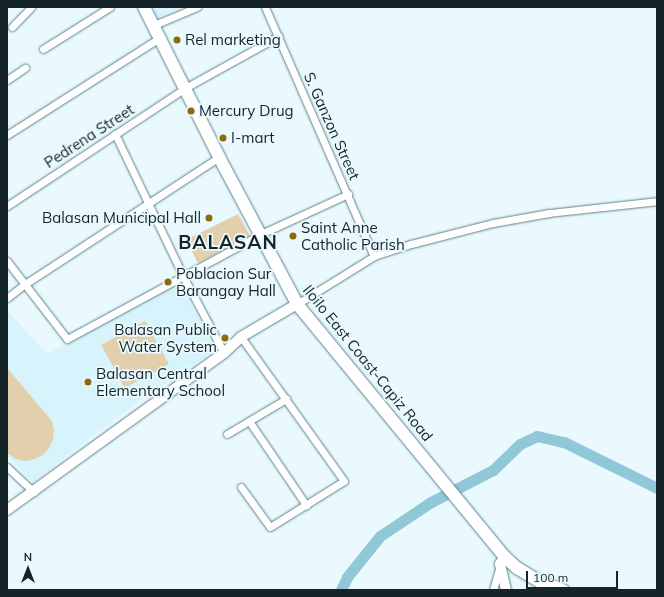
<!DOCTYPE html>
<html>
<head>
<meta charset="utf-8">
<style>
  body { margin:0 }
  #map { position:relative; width:664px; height:597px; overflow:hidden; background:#e9f9fd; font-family:Mulish,sans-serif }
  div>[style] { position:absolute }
  .built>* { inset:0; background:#d7f3fb }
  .green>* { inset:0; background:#e2cfab }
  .river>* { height:11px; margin:-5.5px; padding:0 5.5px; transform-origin:5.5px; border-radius:5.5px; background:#90c8d7 }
  .roads { filter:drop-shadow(0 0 1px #5c808a) drop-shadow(0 0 1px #5c808a) }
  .street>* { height:7px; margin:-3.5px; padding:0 3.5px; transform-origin:3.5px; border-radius:3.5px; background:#fff }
  .secondary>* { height:10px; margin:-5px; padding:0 5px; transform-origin:5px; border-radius:5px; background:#fff }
  .primary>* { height:12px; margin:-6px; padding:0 6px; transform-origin:6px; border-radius:6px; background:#fff }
  .dots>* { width:11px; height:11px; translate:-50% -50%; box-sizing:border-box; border:2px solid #e9f9fd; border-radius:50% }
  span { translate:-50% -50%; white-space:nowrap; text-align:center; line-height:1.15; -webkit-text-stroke:3.5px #e9f9fd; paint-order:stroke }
  .poi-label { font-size:15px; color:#152428 }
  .left { translate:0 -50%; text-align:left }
  .right { translate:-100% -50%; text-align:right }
  .street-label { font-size:15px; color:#152428 }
  .district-label { font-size:19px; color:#152428; font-weight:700; letter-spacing:1px }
  .frame { position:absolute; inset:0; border:8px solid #152428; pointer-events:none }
  .north { position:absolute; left:8px; top:549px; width:40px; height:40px; -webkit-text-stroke:3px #e9f9fd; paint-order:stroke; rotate:0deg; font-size:11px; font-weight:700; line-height:16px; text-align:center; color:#152428 }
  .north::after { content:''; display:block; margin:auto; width:14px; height:18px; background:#152428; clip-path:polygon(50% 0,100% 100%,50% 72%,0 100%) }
  .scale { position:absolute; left:526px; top:571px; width:92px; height:18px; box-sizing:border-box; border:2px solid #152428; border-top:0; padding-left:5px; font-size:12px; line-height:14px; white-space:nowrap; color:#152428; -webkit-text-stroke:3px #e9f9fd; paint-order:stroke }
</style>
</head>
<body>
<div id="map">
  <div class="built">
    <i style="clip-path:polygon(153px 7px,182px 7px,157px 18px)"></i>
    <i style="clip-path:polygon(180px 282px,215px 350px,127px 410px,33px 482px,7px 456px,7px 310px,47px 354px)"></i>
  </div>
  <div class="green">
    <i style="clip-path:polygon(238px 214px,250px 236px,198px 263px,186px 240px)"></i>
    <i style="clip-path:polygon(145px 321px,169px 364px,125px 388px,101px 345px)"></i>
    <i style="clip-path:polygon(7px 368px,52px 421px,54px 430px,53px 440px,49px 448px,43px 455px,35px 459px,25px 461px,16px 459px,7px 453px)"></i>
  </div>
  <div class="river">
    <i style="left:341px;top:590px;width:14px;rotate:-65deg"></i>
    <i style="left:347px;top:577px;width:53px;rotate:-51.2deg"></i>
    <i style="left:380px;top:536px;width:61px;rotate:-33.7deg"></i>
    <i style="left:431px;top:502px;width:70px;rotate:-27.3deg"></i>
    <i style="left:493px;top:470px;width:37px;rotate:-44deg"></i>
    <i style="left:520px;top:444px;width:19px;rotate:-25deg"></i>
    <i style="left:537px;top:436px;width:28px;rotate:13deg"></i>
    <i style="left:564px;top:442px;width:104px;rotate:26.3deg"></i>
  </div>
  <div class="roads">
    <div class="street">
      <i style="left:265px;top:7px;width:272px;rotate:66.4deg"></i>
      <i style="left:154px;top:25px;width:47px;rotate:-22.7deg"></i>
      <i style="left:12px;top:27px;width:28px;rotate:-46deg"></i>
      <i style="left:43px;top:49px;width:79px;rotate:-32.1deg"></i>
      <i style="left:7px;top:80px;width:22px;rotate:-34deg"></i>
      <i style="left:115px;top:134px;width:157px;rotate:64.4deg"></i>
      <i style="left:183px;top:276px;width:87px;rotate:62deg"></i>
      <i style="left:7px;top:135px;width:183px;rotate:-32.5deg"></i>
      <i style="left:7px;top:206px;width:214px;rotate:-33.5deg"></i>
      <i style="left:185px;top:88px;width:107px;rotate:-29deg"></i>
      <i style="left:7px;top:261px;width:98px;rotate:52.4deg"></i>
      <i style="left:67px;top:339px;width:221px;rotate:-28.4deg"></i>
      <i style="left:261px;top:234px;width:96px;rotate:-24.7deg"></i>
      <i style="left:7px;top:298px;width:23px;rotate:-38deg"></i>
      <i style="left:25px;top:284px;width:232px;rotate:-33.2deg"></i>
      <i style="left:297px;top:304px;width:91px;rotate:-31.9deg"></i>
      <i style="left:374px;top:256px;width:39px;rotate:-18deg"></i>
      <i style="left:411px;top:244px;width:85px;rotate:-14.4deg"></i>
      <i style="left:493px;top:223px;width:57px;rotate:-10.1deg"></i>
      <i style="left:549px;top:213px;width:109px;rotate:-6.3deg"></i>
      <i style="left:249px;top:421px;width:102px;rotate:55.8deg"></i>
      <i style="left:227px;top:434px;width:69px;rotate:-30.7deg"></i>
      <i style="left:7px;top:467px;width:37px;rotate:43deg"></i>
      <i style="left:241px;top:487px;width:49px;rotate:54.1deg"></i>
      <i style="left:270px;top:527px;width:87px;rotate:-31.9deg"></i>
      <i style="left:344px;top:481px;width:177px;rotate:-125.6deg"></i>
      <i style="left:493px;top:590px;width:26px;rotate:-74deg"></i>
    </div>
    <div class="secondary">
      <i style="left:7px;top:510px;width:268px;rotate:-35.9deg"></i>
      <i style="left:224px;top:353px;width:23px;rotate:-43deg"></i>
      <i style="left:241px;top:337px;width:65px;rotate:-30.5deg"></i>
      <i style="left:505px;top:557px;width:9px;rotate:126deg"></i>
      <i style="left:500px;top:564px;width:27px;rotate:77deg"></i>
    </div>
    <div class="primary">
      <i style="left:144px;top:7px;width:168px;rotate:63.4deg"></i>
      <i style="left:219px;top:157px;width:166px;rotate:62deg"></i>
      <i style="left:297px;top:304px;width:328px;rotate:50.6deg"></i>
      <i style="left:505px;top:557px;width:16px;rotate:43deg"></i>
      <i style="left:517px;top:568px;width:26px;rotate:31deg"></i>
      <i style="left:539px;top:581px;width:26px;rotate:21deg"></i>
    </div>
  </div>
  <div class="dots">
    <i style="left:177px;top:40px;background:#8f690e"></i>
    <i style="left:191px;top:111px;background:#8f690e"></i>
    <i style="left:223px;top:138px;background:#8f690e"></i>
    <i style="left:209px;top:218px;background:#8f690e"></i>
    <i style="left:293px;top:236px;background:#8f690e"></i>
    <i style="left:168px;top:282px;background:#8f690e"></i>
    <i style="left:225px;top:338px;background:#8f690e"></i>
    <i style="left:88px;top:382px;background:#8f690e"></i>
  </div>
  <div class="poi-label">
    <span class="left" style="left:185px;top:40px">Rel marketing</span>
    <span class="left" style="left:199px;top:111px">Mercury Drug</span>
    <span class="left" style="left:231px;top:138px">I-mart</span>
    <span class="right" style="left:201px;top:218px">Balasan Municipal Hall</span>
    <span class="left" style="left:301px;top:236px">Saint Anne<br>Catholic Parish</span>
    <span class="left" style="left:176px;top:282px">Poblacion Sur<br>Barangay Hall</span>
    <span class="right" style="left:217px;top:338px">Balasan Public<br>Water System</span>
    <span class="left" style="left:96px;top:382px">Balasan Central<br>Elementary School</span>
  </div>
  <div class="street-label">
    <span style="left:332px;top:126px;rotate:66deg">S. Ganzon Street</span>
    <span style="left:89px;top:136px;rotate:-33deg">Pedrena Street</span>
    <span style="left:368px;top:363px;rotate:51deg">Iloilo East Coast-Capiz Road</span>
  </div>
  <div class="district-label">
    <span style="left:228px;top:243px">BALASAN</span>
  </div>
  <div class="frame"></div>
  <div class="north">N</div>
  <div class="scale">100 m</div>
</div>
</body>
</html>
